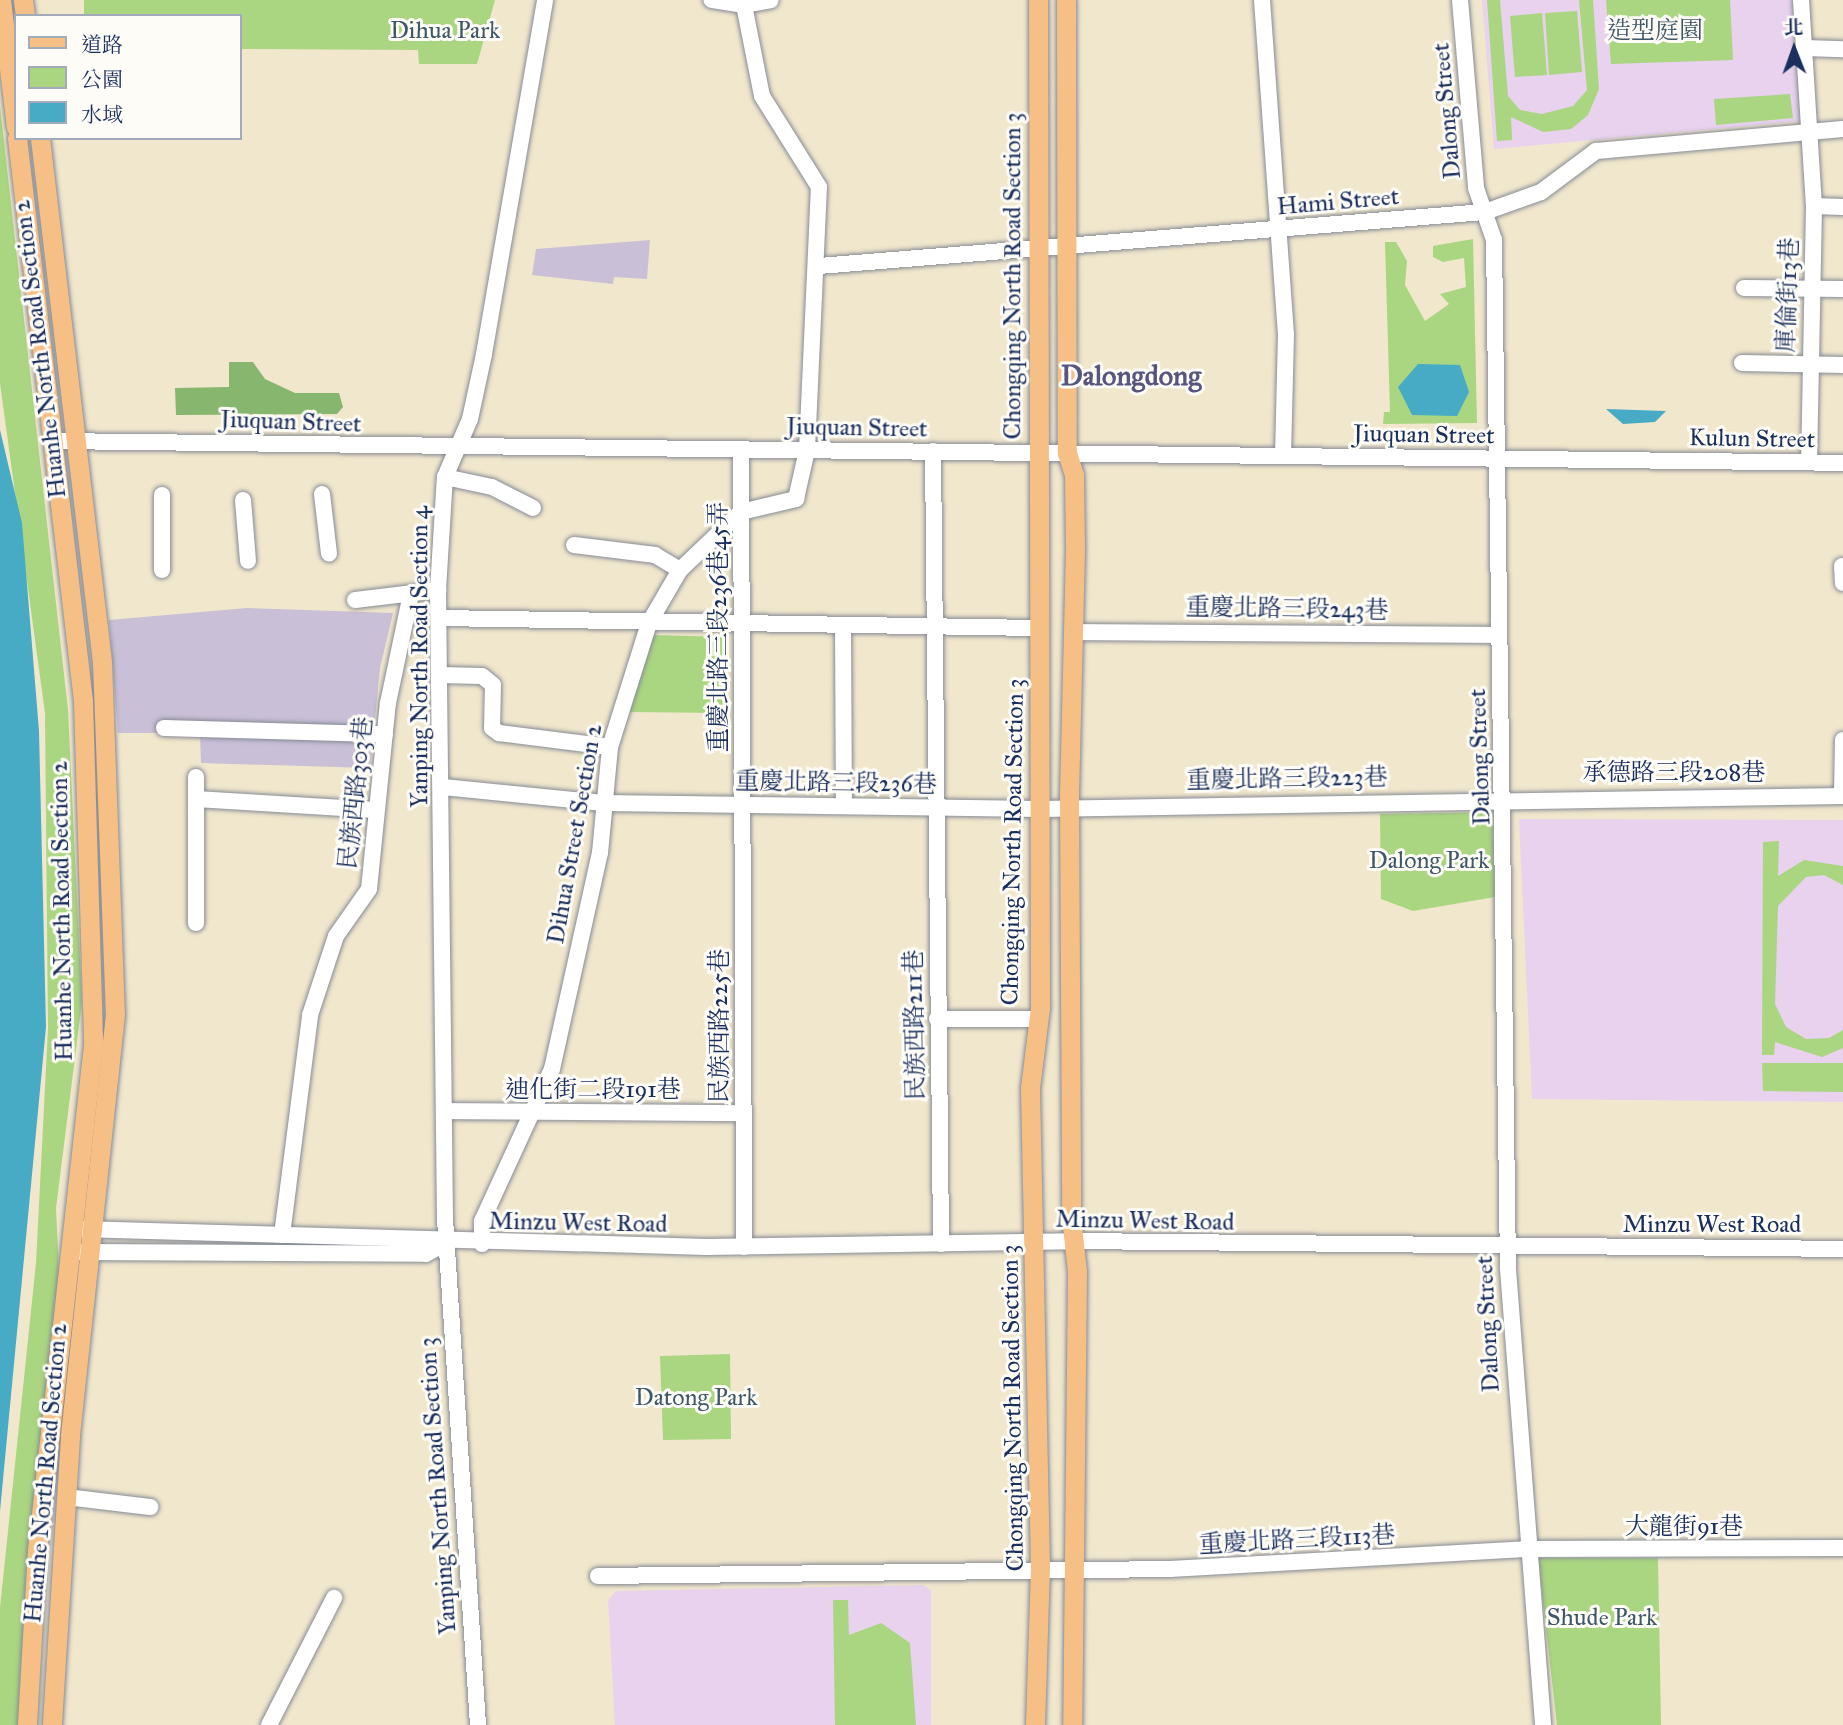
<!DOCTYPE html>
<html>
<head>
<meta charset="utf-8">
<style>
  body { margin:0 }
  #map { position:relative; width:1843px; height:1725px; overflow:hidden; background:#f1e7cd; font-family:"IM FELL Great Primer","Noto Serif TC",serif }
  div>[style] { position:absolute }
  .built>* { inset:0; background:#e8d2ee }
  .industrial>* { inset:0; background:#c9bfd7 }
  .green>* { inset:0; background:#aad581 }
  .forest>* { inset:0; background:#87b66f }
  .water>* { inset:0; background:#47abc6 }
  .roads { filter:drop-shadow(0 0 2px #868b96) drop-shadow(0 0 2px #868b96) }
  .minor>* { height:16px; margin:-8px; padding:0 8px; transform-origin:8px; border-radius:8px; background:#fff }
  .major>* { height:19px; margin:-9.5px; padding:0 9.5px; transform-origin:9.5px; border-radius:9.5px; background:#f5bf86 }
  span { translate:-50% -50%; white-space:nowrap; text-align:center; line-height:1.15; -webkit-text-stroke:6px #fdfcf7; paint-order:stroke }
  .park-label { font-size:24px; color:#3f5867 }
  .street-label { font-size:24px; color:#1b2f5e }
  .quarter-label { font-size:28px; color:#58567f; font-weight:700 }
  .legend { position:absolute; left:14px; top:14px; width:228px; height:126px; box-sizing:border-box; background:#fdfcf7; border:2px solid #a3aaba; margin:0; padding:9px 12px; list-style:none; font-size:21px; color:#1b2f5e }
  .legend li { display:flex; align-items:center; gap:14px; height:35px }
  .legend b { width:35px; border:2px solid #a3aaba }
  .north { position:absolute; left:1759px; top:14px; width:70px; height:70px; -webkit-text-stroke:5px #fdfcf7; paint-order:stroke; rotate:359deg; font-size:19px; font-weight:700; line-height:28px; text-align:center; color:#1b2f5e }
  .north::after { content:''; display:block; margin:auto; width:24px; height:32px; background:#1b2f5e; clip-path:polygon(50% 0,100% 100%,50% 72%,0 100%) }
</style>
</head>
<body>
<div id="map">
  <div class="built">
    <i style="clip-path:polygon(1482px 0,1792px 0,1801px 121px,1494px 149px)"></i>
    <i style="clip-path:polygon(1519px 819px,1843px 820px,1843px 1102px,1532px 1099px)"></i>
    <i style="clip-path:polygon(923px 1585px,931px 1590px,931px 1725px,615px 1725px,608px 1600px,616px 1591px)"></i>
  </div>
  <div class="industrial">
    <i style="clip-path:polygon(650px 240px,647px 279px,614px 277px,613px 284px,532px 275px,536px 249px)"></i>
    <i style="clip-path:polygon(247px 608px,393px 613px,380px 668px,370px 768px,201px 763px,200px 733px,118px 733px,109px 620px)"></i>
  </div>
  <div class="green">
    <i style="clip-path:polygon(84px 0,495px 0,477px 64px,419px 64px,418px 50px,240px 49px,240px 16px,84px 16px)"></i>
    <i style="clip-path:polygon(1487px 0,1500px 0,1508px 96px,1520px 110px,1542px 114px,1573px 106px,1587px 90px,1579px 0,1593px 0,1599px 89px,1588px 115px,1571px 129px,1543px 132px,1511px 117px,1512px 140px,1497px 141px)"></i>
    <i style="clip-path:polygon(1606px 0,1730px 0,1733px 60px,1611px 64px)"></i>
    <i style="clip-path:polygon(1577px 11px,1582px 72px,1549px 75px,1545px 13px)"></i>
    <i style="clip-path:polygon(1542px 13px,1547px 75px,1515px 77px,1510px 16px)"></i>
    <i style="clip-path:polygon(1790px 94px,1793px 118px,1716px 125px,1714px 99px)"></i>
    <i style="clip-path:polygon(0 106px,68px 710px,82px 1002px,56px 1208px,59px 1271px,21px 1725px,0 1725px,0 1608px,36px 1263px,48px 1029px,45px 713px,0 383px)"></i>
    <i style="clip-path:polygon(1473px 239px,1477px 423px,1383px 424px,1384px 412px,1390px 412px,1385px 242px,1396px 242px,1407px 261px,1405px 285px,1425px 321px,1449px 304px,1440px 294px,1466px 287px,1464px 258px,1443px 262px,1433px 257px,1433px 246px)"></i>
    <i style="clip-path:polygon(651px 635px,726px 637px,726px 713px,626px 712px)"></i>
    <i style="clip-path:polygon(1493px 812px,1495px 897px,1413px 911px,1381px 899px,1380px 814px)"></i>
    <i style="clip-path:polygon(1779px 841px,1778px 876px,1804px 860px,1843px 866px,1843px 885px,1824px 875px,1806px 877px,1778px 906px,1775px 1004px,1786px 1027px,1806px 1039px,1829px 1038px,1843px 1030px,1843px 1048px,1822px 1057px,1775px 1042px,1774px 1055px,1762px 1055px,1763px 842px)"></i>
    <i style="clip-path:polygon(1762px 1063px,1843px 1063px,1843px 1092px,1763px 1091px)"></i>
    <i style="clip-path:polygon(730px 1354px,731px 1439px,663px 1440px,660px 1356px)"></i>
    <i style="clip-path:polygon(1538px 1558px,1658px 1558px,1661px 1725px,1557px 1725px)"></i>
    <i style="clip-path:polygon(833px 1600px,848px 1600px,849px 1635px,881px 1623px,910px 1643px,916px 1725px,835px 1725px)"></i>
  </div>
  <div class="forest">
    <i style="clip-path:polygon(229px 362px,253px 362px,265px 379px,295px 393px,339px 393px,343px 407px,337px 414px,176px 415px,175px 388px,229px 387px)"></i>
  </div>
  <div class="water">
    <i style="clip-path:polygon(1418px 364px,1460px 365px,1469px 392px,1457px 416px,1412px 415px,1398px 387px)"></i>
    <i style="clip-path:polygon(1606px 409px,1666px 411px,1655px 422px,1623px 424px)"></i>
    <i style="clip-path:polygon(0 430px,22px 523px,39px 731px,46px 1027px,0 1511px)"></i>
  </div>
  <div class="roads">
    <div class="minor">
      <i style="left:1262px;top:0;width:335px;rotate:85.9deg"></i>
      <i style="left:1286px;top:334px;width:121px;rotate:91.4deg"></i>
      <i style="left:1460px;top:0;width:189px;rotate:85.1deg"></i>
      <i style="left:1476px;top:188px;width:55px;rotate:70.9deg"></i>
      <i style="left:1494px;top:240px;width:1029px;rotate:89.22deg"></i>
      <i style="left:1508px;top:1269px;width:457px;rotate:85.6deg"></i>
      <i style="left:1801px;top:0;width:206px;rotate:86.4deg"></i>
      <i style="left:1814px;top:206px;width:256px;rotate:91.1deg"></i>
      <i style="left:744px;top:5px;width:27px;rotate:-10deg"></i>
      <i style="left:1805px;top:48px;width:38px;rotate:2deg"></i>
      <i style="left:1814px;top:206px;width:29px;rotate:2deg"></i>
      <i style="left:819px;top:266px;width:668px;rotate:-4.64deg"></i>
      <i style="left:1485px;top:212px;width:59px;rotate:-19.7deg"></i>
      <i style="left:1541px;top:192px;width:69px;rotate:-36.7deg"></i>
      <i style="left:1596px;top:151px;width:248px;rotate:-5.1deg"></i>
      <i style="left:1744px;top:288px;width:99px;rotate:0.6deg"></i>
      <i style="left:1742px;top:363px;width:101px;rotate:1.1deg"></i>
      <i style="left:53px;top:441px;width:1790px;rotate:0.7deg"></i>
      <i style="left:741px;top:450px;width:797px;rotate:89.78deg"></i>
      <i style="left:933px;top:451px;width:793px;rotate:89.42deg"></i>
      <i style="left:445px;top:477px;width:48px;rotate:12deg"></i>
      <i style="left:492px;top:487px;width:46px;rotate:27.1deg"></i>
      <i style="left:322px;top:494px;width:60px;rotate:83.3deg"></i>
      <i style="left:243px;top:500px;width:61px;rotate:85.3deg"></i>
      <i style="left:574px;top:545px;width:82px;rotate:7deg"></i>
      <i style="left:655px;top:555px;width:29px;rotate:31deg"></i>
      <i style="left:1842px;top:566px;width:17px;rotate:87deg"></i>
      <i style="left:162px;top:570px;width:75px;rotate:-90deg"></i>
      <i style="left:355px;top:600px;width:84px;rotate:-6.9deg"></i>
      <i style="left:439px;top:618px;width:599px;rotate:0.96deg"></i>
      <i style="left:843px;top:626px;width:179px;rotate:89.7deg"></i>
      <i style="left:1074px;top:632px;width:425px;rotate:0.4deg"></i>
      <i style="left:440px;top:675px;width:42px;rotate:1.4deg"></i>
      <i style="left:482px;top:676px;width:14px;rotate:39deg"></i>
      <i style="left:493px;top:685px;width:43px;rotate:91.3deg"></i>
      <i style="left:492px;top:728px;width:9px;rotate:36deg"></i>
      <i style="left:499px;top:733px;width:112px;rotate:7.2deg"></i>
      <i style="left:164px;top:728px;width:221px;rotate:1.6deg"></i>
      <i style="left:443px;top:787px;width:161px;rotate:5.7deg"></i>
      <i style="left:603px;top:803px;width:437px;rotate:0.8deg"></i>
      <i style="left:1040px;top:809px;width:803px;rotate:-0.93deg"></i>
      <i style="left:1842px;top:796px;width:56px;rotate:-89deg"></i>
      <i style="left:196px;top:799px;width:180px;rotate:3.5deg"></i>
      <i style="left:196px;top:923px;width:146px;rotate:-90deg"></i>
      <i style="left:937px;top:1019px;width:99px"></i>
      <i style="left:444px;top:1111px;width:299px;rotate:0.4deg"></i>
      <i style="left:80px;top:1229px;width:627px;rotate:1.64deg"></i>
      <i style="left:707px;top:1247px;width:365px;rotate:-0.9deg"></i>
      <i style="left:1072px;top:1241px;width:771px;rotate:0.59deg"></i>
      <i style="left:282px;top:1235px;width:222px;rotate:-82.7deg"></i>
      <i style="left:310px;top:1015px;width:83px;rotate:-71.8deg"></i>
      <i style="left:336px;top:936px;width:57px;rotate:-54.9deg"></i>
      <i style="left:369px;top:889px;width:187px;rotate:-84.2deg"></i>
      <i style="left:388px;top:703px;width:111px;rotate:-78.1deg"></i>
      <i style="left:482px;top:1244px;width:23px;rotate:-90deg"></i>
      <i style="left:482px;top:1221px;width:167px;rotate:-65.3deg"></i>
      <i style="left:552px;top:1069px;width:221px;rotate:-77.5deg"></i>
      <i style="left:600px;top:853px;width:106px;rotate:-84.6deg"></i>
      <i style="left:610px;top:747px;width:130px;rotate:-72.5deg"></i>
      <i style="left:649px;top:623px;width:61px;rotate:-59.7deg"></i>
      <i style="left:680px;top:570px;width:84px;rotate:-43.6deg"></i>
      <i style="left:741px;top:512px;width:57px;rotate:-13.3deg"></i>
      <i style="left:796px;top:499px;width:50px;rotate:-77.3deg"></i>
      <i style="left:807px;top:450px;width:263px;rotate:-87.4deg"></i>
      <i style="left:819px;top:187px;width:107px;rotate:-122.1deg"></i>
      <i style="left:762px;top:96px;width:93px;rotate:-101.2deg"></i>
      <i style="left:744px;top:5px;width:33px;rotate:-171deg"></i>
      <i style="left:80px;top:1252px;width:346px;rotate:0.3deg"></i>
      <i style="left:426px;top:1254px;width:23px;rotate:-29deg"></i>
      <i style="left:66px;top:1497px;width:85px;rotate:6.8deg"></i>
      <i style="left:598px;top:1576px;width:572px;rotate:-0.7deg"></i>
      <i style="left:1170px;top:1569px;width:356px;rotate:-3.2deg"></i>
      <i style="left:1525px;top:1549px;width:318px;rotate:-0.2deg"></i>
      <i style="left:269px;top:1725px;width:143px;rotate:-62.9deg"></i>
      <i style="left:478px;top:1725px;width:507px;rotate:-93.73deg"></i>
      <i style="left:445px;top:1219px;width:629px;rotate:-90.64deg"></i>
      <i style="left:438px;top:590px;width:113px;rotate:-86.5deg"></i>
      <i style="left:445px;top:477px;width:63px;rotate:-66.7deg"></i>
      <i style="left:470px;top:419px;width:66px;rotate:-77.8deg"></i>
      <i style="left:484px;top:354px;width:359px;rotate:-80.2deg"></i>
    </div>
    <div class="major">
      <i style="left:1px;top:0;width:128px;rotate:83.3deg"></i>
      <i style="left:23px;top:0;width:16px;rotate:83deg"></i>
      <i style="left:1066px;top:0;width:453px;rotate:89.9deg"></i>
      <i style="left:1067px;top:453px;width:23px;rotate:72deg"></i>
      <i style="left:1074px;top:475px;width:75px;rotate:89.2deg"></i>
      <i style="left:1075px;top:550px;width:243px;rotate:91.4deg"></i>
      <i style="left:1069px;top:793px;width:424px;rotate:89.7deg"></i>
      <i style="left:1071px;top:1217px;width:54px;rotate:83.7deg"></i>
      <i style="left:1077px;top:1271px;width:454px;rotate:90.6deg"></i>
      <i style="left:17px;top:138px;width:567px;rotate:83.31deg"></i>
      <i style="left:83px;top:701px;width:344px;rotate:88.3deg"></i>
      <i style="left:93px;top:1045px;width:508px;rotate:96.33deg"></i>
      <i style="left:37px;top:1550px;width:175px;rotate:93.3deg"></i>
      <i style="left:40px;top:138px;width:528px;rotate:83.25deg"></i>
      <i style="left:102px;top:662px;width:352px;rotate:87.9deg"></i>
      <i style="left:115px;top:1014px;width:425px;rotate:96.1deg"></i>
      <i style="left:70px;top:1437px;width:289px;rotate:93.6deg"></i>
      <i style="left:1035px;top:1725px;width:158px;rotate:-88.2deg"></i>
      <i style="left:1040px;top:1567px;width:479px;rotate:-91.2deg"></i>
      <i style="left:1030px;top:1088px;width:81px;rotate:-82.9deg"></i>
      <i style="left:1040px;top:1008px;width:1008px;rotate:-90.11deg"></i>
    </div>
  </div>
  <div class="park-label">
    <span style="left:445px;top:31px">Dihua Park</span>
    <span style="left:1655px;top:31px">造型庭園</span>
    <span style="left:1429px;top:861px">Dalong Park</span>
    <span style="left:696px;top:1398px">Datong Park</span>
    <span style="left:1602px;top:1618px">Shude Park</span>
  </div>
  <div class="street-label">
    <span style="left:1447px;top:111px;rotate:-95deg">Dalong Street</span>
    <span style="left:1338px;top:202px;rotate:-5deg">Hami Street</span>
    <span style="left:1013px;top:276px;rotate:-90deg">Chongqing North Road Section 3</span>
    <span style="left:1788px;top:295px;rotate:-88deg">庫倫街13巷</span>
    <span style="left:40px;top:349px;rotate:-97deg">Huanhe North Road Section 2</span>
    <span style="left:291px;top:422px;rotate:2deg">Jiuquan Street</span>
    <span style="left:857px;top:428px;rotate:1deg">Jiuquan Street</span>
    <span style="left:1424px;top:435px;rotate:1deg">Jiuquan Street</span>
    <span style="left:1752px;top:439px;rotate:1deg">Kulun Street</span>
    <span style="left:1287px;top:609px;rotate:1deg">重慶北路三段243巷</span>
    <span style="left:719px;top:627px;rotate:-90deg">重慶北路三段236巷45弄</span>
    <span style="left:420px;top:657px;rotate:-90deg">Yanping North Road Section 4</span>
    <span style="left:1480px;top:757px;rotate:-92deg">Dalong Street</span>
    <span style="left:1674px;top:773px">承德路三段208巷</span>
    <span style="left:1287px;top:779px;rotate:-1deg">重慶北路三段223巷</span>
    <span style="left:836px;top:783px;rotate:1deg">重慶北路三段236巷</span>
    <span style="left:356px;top:793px;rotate:-84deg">民族西路303巷</span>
    <span style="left:575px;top:834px;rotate:-80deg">Dihua Street Section 2</span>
    <span style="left:1013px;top:842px;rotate:-89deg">Chongqing North Road Section 3</span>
    <span style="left:62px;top:911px;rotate:-91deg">Huanhe North Road Section 2</span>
    <span style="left:915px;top:1025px;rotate:-91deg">民族西路211巷</span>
    <span style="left:720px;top:1026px;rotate:-90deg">民族西路225巷</span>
    <span style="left:593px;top:1090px">迪化街二段191巷</span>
    <span style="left:1145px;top:1221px;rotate:1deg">Minzu West Road</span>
    <span style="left:578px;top:1223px;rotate:1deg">Minzu West Road</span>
    <span style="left:1712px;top:1225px">Minzu West Road</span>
    <span style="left:1488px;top:1324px;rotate:-93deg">Dalong Street</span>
    <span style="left:1013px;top:1408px;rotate:-91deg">Chongqing North Road Section 3</span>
    <span style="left:46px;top:1473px;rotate:-85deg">Huanhe North Road Section 2</span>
    <span style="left:438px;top:1486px;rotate:-94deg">Yanping North Road Section 3</span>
    <span style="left:1684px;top:1527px">大龍街91巷</span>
    <span style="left:1297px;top:1540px;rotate:-3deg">重慶北路三段113巷</span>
  </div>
  <div class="quarter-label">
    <span style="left:1131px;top:376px">Dalongdong</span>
  </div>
  <ul class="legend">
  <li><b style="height:9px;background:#f5bf86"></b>道路</li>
  <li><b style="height:19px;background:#aad581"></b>公園</li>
  <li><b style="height:19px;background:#47abc6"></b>水域</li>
  </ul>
  <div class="north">北</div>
</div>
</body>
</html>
